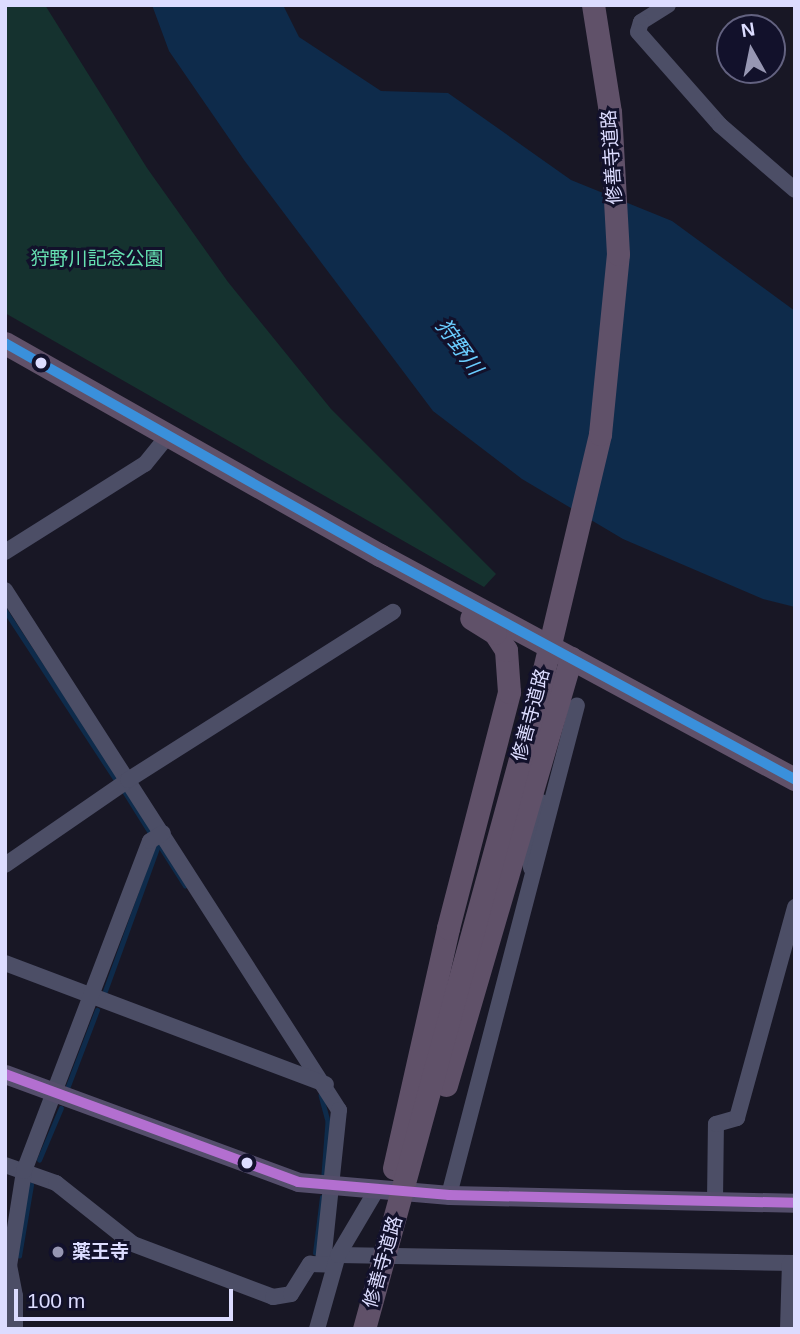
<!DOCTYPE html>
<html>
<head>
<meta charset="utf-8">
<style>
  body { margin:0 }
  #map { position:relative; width:800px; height:1334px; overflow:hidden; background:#181725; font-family:Arial,"Noto Sans JP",sans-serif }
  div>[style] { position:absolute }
  .green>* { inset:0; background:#15322f }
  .water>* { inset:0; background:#0e2b4b }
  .stream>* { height:4.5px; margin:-2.25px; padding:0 2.25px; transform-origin:2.25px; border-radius:2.25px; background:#0e2b4b }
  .minor>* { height:16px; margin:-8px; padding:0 8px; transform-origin:8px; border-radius:8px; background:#4c4e66 }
  .major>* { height:19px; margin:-9.5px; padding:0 9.5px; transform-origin:9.5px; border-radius:9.5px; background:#544e6b }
  .highway>* { height:23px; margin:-11.5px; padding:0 11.5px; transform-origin:11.5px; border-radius:11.5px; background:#605169 }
  .bus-1>* { height:10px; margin:-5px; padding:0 5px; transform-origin:5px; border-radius:5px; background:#3a90db }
  .bus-2>* { height:10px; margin:-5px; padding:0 5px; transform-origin:5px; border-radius:5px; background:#b36fd0 }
  .dots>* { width:19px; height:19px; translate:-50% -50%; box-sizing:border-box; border:4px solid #12112b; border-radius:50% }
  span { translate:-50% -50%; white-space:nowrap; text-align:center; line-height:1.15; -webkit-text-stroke:6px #12112b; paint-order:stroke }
  .street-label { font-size:19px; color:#dcdcff }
  .park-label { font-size:19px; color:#66e1b2 }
  .poi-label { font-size:19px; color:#dcdcff; font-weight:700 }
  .left { translate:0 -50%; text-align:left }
  .water-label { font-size:21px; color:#6acdff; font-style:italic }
  .frame { position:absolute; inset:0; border:7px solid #dcdcff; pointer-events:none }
  .north { position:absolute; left:716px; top:14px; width:70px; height:70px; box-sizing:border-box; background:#12112b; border:2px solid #636280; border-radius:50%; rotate:351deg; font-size:19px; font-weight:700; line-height:28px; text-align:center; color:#dcdcff }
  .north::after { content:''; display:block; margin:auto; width:24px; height:32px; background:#9797b3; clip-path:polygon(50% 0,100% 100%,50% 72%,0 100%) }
  .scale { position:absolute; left:14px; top:1289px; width:219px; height:32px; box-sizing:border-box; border:4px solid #dcdcff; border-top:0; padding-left:9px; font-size:21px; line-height:24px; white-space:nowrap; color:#dcdcff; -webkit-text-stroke:5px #12112b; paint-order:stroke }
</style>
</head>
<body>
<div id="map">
  <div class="green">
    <i style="clip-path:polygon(5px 5px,45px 5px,147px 168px,228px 282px,331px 409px,496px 574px,484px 587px,5px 313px)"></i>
  </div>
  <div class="water">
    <i style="clip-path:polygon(152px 5px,283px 5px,299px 37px,381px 91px,448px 93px,571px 180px,672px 221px,795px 311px,795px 607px,763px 599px,623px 539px,522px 479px,433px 411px,244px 160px,169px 51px)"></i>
  </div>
  <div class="stream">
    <i style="left:5px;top:610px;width:201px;rotate:56.8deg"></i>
    <i style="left:125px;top:792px;width:47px;rotate:58deg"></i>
    <i style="left:159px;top:844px;width:49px;rotate:57.6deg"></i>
    <i style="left:105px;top:991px;width:155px;rotate:-70deg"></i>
    <i style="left:68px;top:1086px;width:81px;rotate:-69.1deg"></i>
    <i style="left:321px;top:1095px;width:28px;rotate:75deg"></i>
    <i style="left:328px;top:1122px;width:52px;rotate:94.4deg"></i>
    <i style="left:39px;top:1160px;width:56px;rotate:-67.1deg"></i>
    <i style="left:315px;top:1253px;width:56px;rotate:-82.9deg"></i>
    <i style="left:19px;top:1256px;width:72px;rotate:-80.4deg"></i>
  </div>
  <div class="minor">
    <i style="left:668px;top:5px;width:32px;rotate:148deg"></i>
    <i style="left:641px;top:22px;width:10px;rotate:107deg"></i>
    <i style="left:638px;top:32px;width:124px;rotate:48.6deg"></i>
    <i style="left:720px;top:125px;width:99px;rotate:40.9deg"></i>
    <i style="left:5px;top:552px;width:165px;rotate:-32.2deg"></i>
    <i style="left:145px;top:464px;width:38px;rotate:-51deg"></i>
    <i style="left:5px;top:590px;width:618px;rotate:57.29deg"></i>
    <i style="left:339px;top:1110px;width:153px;rotate:96deg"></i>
    <i style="left:5px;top:865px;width:150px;rotate:-34.6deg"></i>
    <i style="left:128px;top:780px;width:314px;rotate:-32.4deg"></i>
    <i style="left:531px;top:868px;width:21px;rotate:-98deg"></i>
    <i style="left:528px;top:847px;width:47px;rotate:-75.1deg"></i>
    <i style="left:5px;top:963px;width:343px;rotate:20.7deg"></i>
    <i style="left:5px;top:1165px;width:54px;rotate:19.4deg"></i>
    <i style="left:56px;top:1183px;width:98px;rotate:38.4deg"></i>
    <i style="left:133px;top:1244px;width:150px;rotate:20.7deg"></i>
    <i style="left:273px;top:1297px;width:18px;rotate:-9deg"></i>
    <i style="left:291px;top:1294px;width:36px;rotate:-58deg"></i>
    <i style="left:310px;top:1264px;width:24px;rotate:2deg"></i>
    <i style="left:449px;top:1195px;width:506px;rotate:-75.36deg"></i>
    <i style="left:715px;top:1201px;width:77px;rotate:-89.3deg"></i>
    <i style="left:716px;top:1124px;width:22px;rotate:-16deg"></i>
    <i style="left:737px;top:1118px;width:219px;rotate:-74.6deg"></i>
    <i style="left:338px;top:1255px;width:457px;rotate:1deg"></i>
    <i style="left:15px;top:1329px;width:33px;rotate:-90deg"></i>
    <i style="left:15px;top:1296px;width:31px;rotate:-101deg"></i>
    <i style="left:9px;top:1266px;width:96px;rotate:-81deg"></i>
    <i style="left:24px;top:1171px;width:353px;rotate:-69.1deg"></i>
    <i style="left:150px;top:841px;width:15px;rotate:-32deg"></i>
    <i style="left:317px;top:1329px;width:77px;rotate:-74.2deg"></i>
    <i style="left:338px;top:1255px;width:77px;rotate:-59.4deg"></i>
    <i style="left:788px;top:1329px;width:66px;rotate:-88.3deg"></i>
  </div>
  <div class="major">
    <i style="left:5px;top:1074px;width:312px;rotate:20.2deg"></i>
    <i style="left:298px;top:1182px;width:152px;rotate:4.9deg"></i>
    <i style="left:449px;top:1195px;width:346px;rotate:1.3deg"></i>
  </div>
  <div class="highway">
    <i style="left:5px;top:343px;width:431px;rotate:29.5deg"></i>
    <i style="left:380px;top:555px;width:472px;rotate:28.4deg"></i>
    <i style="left:446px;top:1085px;width:445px;rotate:-73.7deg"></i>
    <i style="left:394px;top:1168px;width:246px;rotate:-77.3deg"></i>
    <i style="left:448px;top:928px;width:244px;rotate:-75.5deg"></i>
    <i style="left:509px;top:692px;width:42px;rotate:-94.1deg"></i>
    <i style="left:506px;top:650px;width:20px;rotate:-123deg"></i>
    <i style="left:495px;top:633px;width:28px;rotate:-148deg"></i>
    <i style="left:364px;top:1329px;width:671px;rotate:-74.7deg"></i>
    <i style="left:541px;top:682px;width:255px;rotate:-76.6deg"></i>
    <i style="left:600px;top:434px;width:181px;rotate:-84.3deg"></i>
    <i style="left:618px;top:254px;width:142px;rotate:-93.2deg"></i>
    <i style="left:610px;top:112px;width:108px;rotate:-99deg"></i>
  </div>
  <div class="bus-1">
    <i style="left:5px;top:343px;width:431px;rotate:29.5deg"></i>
    <i style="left:380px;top:555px;width:472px;rotate:28.4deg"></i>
  </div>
  <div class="bus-2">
    <i style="left:5px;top:1074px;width:312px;rotate:20.2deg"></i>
    <i style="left:298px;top:1182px;width:152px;rotate:4.9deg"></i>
    <i style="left:449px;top:1195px;width:346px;rotate:1.3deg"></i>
  </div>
  <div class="dots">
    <i style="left:41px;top:363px;background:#dcdcff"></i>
    <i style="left:247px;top:1163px;background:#dcdcff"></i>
    <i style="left:58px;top:1252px;background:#9797b3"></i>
  </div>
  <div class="street-label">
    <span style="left:612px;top:157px;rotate:-94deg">修善寺道路</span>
    <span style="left:531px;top:715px;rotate:-75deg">修善寺道路</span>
    <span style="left:383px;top:1262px;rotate:-74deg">修善寺道路</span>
  </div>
  <div class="park-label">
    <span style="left:97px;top:259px">狩野川記念公園</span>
  </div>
  <div class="poi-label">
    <span class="left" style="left:72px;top:1252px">薬王寺</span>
  </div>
  <div class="water-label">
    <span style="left:459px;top:347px;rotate:54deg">狩野川</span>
  </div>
  <div class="frame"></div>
  <div class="north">N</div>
  <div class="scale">100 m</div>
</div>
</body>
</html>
